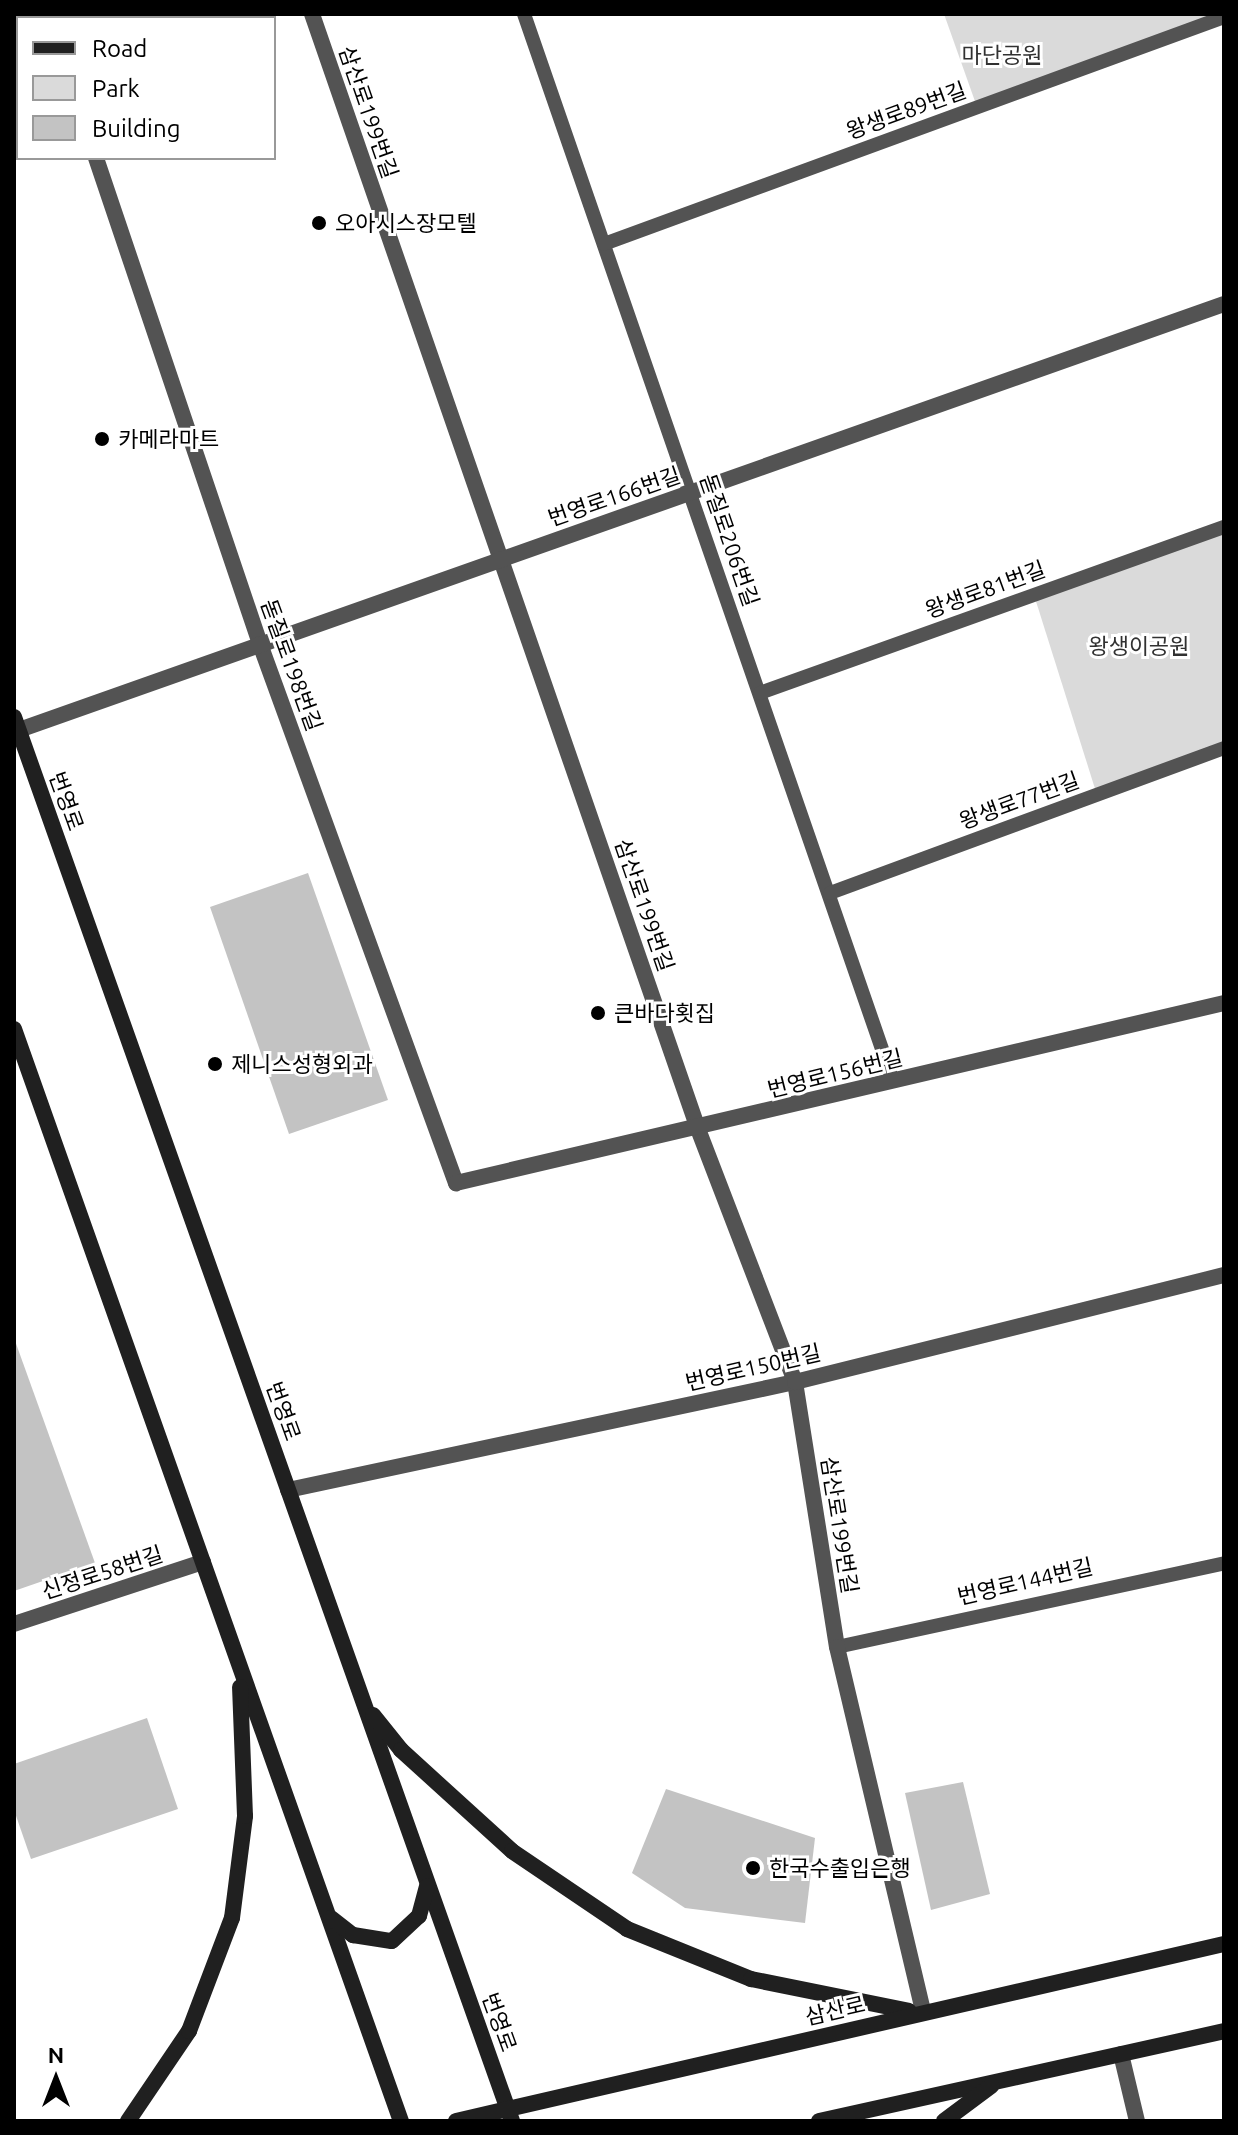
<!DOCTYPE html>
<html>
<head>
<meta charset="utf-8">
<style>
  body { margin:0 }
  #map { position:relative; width:1238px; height:2135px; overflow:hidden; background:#fff; font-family:Ubuntu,"Noto Sans KR",sans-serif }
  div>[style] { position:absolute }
  .green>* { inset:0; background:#dadada }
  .building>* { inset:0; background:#c3c3c3 }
  .service>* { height:14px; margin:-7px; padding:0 7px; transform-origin:7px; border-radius:7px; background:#535353 }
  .minor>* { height:16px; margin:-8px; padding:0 8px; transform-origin:8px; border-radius:8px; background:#535353 }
  .secondary>* { height:16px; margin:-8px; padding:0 8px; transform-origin:8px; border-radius:8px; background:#202020 }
  .dots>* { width:22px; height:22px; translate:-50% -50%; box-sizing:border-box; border:4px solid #fff; border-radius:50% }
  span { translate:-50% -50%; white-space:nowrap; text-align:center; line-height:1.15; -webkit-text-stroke:6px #fff; paint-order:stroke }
  .park-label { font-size:22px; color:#313131 }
  .street-label { font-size:22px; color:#000 }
  .poi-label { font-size:22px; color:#000 }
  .left { translate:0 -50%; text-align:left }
  .frame { position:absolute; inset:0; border:16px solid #000; pointer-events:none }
  .legend { position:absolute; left:16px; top:16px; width:260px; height:144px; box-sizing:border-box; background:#fff; border:2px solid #999; margin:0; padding:10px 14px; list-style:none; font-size:24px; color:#000 }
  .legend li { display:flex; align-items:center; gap:16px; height:40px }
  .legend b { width:40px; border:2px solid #999 }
  .north { position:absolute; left:16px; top:2039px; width:80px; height:80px; -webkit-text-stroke:6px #fff; paint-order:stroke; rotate:0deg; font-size:22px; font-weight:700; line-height:32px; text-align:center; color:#000 }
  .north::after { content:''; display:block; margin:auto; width:28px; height:36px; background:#000; clip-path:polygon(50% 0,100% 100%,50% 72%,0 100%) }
</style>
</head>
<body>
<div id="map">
  <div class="green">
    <i style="clip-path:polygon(944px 14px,1224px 14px,977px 107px)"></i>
    <i style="clip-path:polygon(1224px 527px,1224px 748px,1097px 795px,1034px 595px)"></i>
  </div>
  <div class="building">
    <i style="clip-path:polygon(308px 873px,388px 1100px,289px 1134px,210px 907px)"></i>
    <i style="clip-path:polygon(14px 1338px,95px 1563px,14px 1591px)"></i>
    <i style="clip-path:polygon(147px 1718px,178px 1809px,31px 1859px,14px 1810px,14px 1764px)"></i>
    <i style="clip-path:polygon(963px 1782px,990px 1894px,931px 1910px,905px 1793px)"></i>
    <i style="clip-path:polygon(666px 1789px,815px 1838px,805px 1923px,685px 1908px,632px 1873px)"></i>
  </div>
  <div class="service">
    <i style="left:524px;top:14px;width:1129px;rotate:70.92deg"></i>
    <i style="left:604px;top:244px;width:660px;rotate:-20.11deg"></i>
    <i style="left:760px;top:693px;width:493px;rotate:-19.7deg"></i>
    <i style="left:830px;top:893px;width:420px;rotate:-20.2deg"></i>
    <i style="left:837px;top:1647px;width:396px;rotate:-12.2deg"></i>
  </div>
  <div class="minor">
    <i style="left:48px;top:14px;width:4px;rotate:76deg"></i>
    <i style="left:312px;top:14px;width:1180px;rotate:70.9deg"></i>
    <i style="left:698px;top:1129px;width:271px;rotate:69deg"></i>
    <i style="left:795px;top:1382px;width:268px;rotate:81deg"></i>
    <i style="left:837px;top:1647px;width:375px;rotate:76.7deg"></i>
    <i style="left:96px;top:158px;width:513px;rotate:71.35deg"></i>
    <i style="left:260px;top:644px;width:574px;rotate:70.02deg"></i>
    <i style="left:456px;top:1183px;width:789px;rotate:-13.19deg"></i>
    <i style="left:19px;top:730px;width:1278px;rotate:-19.47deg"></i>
    <i style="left:288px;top:1490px;width:518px;rotate:-12.03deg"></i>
    <i style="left:795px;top:1382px;width:442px;rotate:-14deg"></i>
    <i style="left:14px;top:1624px;width:199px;rotate:-18.2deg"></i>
    <i style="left:1121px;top:2054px;width:69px;rotate:76.6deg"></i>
  </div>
  <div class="secondary">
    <i style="left:14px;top:717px;width:1490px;rotate:70.47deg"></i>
    <i style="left:14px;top:1029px;width:1159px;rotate:70.49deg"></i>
    <i style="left:373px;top:1715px;width:45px;rotate:51.3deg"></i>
    <i style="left:401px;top:1750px;width:150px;rotate:42.3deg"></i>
    <i style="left:512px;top:1851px;width:139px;rotate:34.1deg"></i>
    <i style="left:627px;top:1929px;width:134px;rotate:22deg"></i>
    <i style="left:751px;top:1979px;width:161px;rotate:11.4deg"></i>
    <i style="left:331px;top:1918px;width:28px;rotate:38deg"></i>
    <i style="left:353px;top:1935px;width:39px;rotate:9deg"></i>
    <i style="left:392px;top:1941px;width:37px;rotate:-43deg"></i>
    <i style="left:419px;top:1916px;width:31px;rotate:-75deg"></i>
    <i style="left:128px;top:2121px;width:109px;rotate:-55.9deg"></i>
    <i style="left:189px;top:2031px;width:121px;rotate:-69.2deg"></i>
    <i style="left:232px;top:1918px;width:103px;rotate:-82.7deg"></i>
    <i style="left:245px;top:1816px;width:129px;rotate:-92.2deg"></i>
    <i style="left:456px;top:2121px;width:788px;rotate:-12.98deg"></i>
    <i style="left:819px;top:2121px;width:415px;rotate:-12.5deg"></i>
    <i style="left:944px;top:2121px;width:59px;rotate:-36.7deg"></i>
  </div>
  <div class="dots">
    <i style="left:319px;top:223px;background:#000"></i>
    <i style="left:102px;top:439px;background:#000"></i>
    <i style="left:598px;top:1013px;background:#000"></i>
    <i style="left:215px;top:1064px;background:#000"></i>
    <i style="left:753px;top:1868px;background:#000"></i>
  </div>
  <div class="park-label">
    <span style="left:1002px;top:55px">마단공원</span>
    <span style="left:1139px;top:646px">왕생이공원</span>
  </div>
  <div class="street-label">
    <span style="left:906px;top:110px;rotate:-20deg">왕생로89번길</span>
    <span style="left:369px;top:112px;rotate:71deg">삼산로199번길</span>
    <span style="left:614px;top:496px;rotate:-19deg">번영로166번길</span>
    <span style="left:730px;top:540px;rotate:71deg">돋질로206번길</span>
    <span style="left:985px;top:589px;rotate:-20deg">왕생로81번길</span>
    <span style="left:292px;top:665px;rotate:70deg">돋질로198번길</span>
    <span style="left:1019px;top:800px;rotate:-20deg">왕생로77번길</span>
    <span style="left:67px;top:801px;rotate:70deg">번영로</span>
    <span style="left:645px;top:905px;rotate:71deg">삼산로199번길</span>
    <span style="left:835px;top:1073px;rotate:-14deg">번영로156번길</span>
    <span style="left:753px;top:1367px;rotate:-13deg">번영로150번길</span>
    <span style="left:284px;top:1411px;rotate:70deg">번영로</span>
    <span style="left:840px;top:1525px;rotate:81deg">삼산로199번길</span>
    <span style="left:102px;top:1572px;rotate:-18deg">신정로58번길</span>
    <span style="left:1025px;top:1581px;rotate:-13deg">번영로144번길</span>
    <span style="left:835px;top:2010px;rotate:-13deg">삼산로</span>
    <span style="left:500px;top:2022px;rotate:70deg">번영로</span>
  </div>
  <div class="poi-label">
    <span class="left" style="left:335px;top:223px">오아시스장모텔</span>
    <span class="left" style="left:118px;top:439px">카메라마트</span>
    <span class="left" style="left:614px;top:1013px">큰바다횟집</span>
    <span class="left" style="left:231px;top:1064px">제니스성형외과</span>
    <span class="left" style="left:769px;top:1868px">한국수출입은행</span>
  </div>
  <div class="frame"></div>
  <ul class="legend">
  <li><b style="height:10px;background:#202020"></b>Road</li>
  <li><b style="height:22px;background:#dadada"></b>Park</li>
  <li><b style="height:22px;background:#c3c3c3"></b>Building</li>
  </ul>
  <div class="north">N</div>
</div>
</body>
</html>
